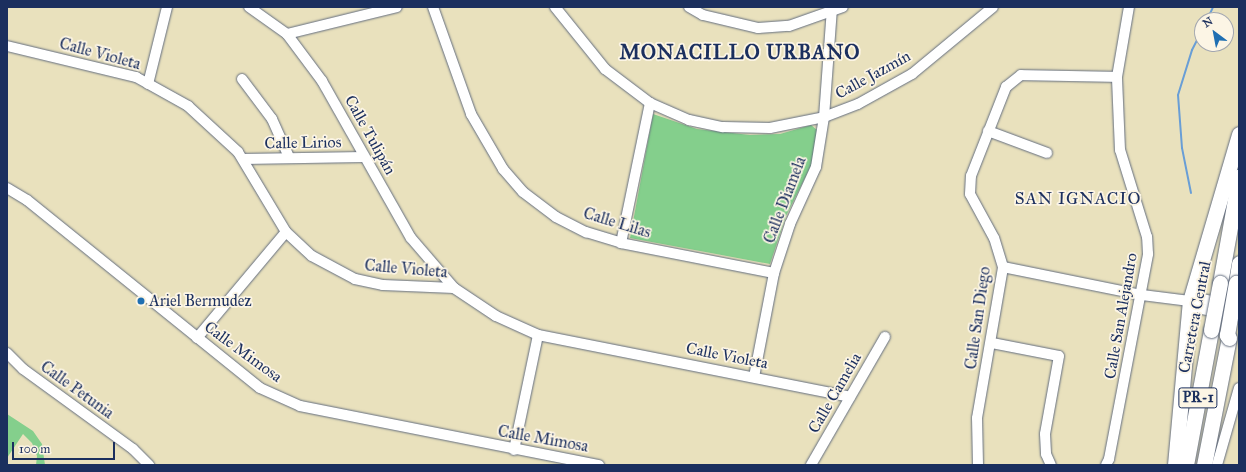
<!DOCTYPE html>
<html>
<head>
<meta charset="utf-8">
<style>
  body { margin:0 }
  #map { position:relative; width:1246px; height:472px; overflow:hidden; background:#e9e1bd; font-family:"IM FELL Great Primer",serif }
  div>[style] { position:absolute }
  .green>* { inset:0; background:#84cf8c }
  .stream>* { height:2px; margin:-1px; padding:0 1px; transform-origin:1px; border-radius:1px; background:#699ed6 }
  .roads { filter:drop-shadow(0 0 1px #636d7f) drop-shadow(0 0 1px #636d7f) }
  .minor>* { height:10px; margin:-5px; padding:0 5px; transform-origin:5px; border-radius:5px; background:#fff }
  .highway>* { height:15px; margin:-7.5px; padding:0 7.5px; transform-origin:7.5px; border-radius:7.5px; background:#fff }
  .bridges { filter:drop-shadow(0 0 1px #636d7f) drop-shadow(0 0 1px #636d7f) }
  .highway-bridge>* { height:15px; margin:-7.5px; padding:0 7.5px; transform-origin:7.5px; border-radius:7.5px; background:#fff }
  .dots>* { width:11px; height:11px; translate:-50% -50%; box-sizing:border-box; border:2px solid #fcf5e5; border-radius:50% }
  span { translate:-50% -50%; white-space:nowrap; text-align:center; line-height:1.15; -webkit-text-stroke:3.5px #fcf5e5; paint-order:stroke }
  .shield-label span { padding:1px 3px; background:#fcf5e5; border:1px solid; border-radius:3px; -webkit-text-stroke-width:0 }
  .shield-label { font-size:15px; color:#1b2f5e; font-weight:700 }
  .street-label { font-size:16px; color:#1b2f5e }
  .poi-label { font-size:16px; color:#1b2f5e }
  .left { translate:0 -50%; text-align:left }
  .neighbourhood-label { font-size:17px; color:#1b2f5e; letter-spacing:1px }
  .district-label { font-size:20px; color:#1b2f5e; font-weight:700; letter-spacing:1px }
  .frame { position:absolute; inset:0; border:8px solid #1b2f5e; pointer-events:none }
  .north { position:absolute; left:1194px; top:12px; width:40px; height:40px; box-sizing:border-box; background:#fcf5e5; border:1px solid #a2a6af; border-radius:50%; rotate:328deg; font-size:11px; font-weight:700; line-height:16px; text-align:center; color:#1b2f5e }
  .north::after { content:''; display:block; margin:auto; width:14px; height:18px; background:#1f6fb2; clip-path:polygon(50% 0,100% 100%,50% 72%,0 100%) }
  .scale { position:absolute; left:12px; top:442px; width:103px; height:18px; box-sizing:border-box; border:2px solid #1b2f5e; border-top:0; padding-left:5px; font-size:12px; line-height:14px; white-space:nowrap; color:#1b2f5e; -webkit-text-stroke:3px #fcf5e5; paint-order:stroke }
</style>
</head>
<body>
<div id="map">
  <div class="green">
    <i style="clip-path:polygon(653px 114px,697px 129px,750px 135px,780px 134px,811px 125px,817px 130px,811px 166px,786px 216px,770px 264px,630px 238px)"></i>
    <i style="clip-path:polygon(7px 414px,33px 431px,42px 444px,45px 465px,36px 465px,37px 456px,32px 443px,23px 434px,7px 458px)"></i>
  </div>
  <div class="stream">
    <i style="left:1207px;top:20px;width:14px;rotate:-65deg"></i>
    <i style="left:1191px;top:193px;width:46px;rotate:-101.3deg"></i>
    <i style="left:1182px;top:148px;width:53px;rotate:-94.3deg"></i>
    <i style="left:1178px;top:95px;width:47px;rotate:-72.7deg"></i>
    <i style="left:1192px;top:50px;width:22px;rotate:-63deg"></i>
  </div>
  <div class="roads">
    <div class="minor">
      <i style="left:249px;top:7px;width:47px;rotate:35.4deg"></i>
      <i style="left:287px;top:34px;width:59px;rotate:53.3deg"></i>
      <i style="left:322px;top:81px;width:180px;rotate:60.5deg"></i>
      <i style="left:411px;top:238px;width:66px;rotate:49.3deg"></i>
      <i style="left:433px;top:7px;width:114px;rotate:70.4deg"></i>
      <i style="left:471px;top:114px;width:64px;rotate:59.8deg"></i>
      <i style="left:503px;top:169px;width:30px;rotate:49deg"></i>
      <i style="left:523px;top:192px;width:41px;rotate:37.1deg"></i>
      <i style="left:556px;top:217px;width:34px;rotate:27deg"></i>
      <i style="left:586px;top:232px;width:37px;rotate:17deg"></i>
      <i style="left:621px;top:243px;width:156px;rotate:11.1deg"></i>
      <i style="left:555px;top:7px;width:80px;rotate:51.1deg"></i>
      <i style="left:605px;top:69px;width:56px;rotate:37.1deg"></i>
      <i style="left:650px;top:103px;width:43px;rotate:23.6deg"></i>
      <i style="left:689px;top:120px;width:35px;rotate:12deg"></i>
      <i style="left:723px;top:127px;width:47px;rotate:1.2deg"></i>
      <i style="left:770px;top:128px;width:55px;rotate:-11.5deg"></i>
      <i style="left:824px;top:117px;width:36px;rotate:-21deg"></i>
      <i style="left:858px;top:104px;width:62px;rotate:-29.1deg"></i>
      <i style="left:912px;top:74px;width:105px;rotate:-39.6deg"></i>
      <i style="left:689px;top:7px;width:16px;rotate:30deg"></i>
      <i style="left:703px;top:15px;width:57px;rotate:13.3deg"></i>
      <i style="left:758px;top:28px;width:31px;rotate:-4deg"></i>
      <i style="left:789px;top:26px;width:57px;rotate:-19.4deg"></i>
      <i style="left:287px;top:34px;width:113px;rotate:-13.8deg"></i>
      <i style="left:7px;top:46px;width:133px;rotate:13.5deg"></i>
      <i style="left:136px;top:77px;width:60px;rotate:29.1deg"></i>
      <i style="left:188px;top:106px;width:68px;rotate:42.6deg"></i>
      <i style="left:238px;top:152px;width:93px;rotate:59deg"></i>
      <i style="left:286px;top:232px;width:35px;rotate:43deg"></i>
      <i style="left:312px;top:256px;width:49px;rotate:28.1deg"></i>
      <i style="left:355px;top:279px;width:29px;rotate:12deg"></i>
      <i style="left:383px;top:285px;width:71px;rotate:2.4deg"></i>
      <i style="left:454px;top:288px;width:50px;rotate:33.7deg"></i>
      <i style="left:496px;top:316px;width:46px;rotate:24.3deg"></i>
      <i style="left:538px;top:335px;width:318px;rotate:11.2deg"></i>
      <i style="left:242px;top:79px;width:50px;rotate:53.1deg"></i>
      <i style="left:272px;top:119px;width:42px;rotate:65.9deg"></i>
      <i style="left:148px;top:84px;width:79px;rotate:-76.1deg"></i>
      <i style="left:988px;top:131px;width:63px;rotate:20.4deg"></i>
      <i style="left:243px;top:159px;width:121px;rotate:-0.9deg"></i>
      <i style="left:7px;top:188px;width:23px;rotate:31deg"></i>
      <i style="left:27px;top:200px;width:299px;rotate:38.9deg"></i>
      <i style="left:260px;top:388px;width:44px;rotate:24.2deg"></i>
      <i style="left:300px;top:406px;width:305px;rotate:11.2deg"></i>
      <i style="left:621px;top:243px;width:143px;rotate:-78.3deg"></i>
      <i style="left:1003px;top:267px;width:142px;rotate:11.4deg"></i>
      <i style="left:1142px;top:295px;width:48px;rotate:7.1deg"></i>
      <i style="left:1190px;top:301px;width:12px;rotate:-9deg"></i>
      <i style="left:1202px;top:299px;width:19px;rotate:12deg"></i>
      <i style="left:1190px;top:301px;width:14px;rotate:34deg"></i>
      <i style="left:1202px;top:309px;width:38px;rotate:11deg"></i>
      <i style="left:197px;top:338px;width:138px;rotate:-50deg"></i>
      <i style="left:992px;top:343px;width:68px;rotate:11deg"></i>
      <i style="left:1059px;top:356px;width:79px;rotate:100.2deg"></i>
      <i style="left:1045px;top:434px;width:20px;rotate:87deg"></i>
      <i style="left:1046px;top:454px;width:12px;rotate:66deg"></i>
      <i style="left:7px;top:353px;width:23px;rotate:45deg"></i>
      <i style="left:23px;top:369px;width:136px;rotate:36deg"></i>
      <i style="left:133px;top:449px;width:23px;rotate:45deg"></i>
      <i style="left:754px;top:377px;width:106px;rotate:-79.1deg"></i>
      <i style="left:774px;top:273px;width:52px;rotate:-71.9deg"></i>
      <i style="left:790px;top:224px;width:63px;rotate:-65.5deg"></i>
      <i style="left:816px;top:167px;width:51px;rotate:-80.9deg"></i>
      <i style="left:824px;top:117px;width:110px;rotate:-85.8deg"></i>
      <i style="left:514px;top:450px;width:117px;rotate:-78.2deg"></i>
      <i style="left:811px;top:465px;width:148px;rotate:-60deg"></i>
      <i style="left:978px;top:465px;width:47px;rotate:-91.2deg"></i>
      <i style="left:977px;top:418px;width:153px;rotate:-80.2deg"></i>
      <i style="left:1003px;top:267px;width:30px;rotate:-107deg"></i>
      <i style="left:994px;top:238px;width:50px;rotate:-118.6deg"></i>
      <i style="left:970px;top:194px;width:18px;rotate:-87deg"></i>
      <i style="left:971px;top:176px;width:96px;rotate:-68.5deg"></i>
      <i style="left:1006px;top:87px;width:19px;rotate:-39deg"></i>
      <i style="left:1021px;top:75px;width:96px;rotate:1.2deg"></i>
      <i style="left:1106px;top:465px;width:7px;rotate:-63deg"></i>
      <i style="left:1109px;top:459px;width:209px;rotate:-79.2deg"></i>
      <i style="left:1148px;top:254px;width:17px;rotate:-93deg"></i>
      <i style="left:1147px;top:237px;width:91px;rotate:-107.2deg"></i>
      <i style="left:1120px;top:150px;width:73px;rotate:-92.4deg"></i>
      <i style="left:1117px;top:77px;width:71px;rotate:-80.3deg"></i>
      <i style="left:1217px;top:465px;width:80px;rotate:-74.1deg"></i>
    </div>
    <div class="highway">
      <i style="left:1220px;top:283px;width:108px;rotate:-79.8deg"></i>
      <i style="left:1236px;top:283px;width:20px;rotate:-81deg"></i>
      <i style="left:1175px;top:465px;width:165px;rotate:-84.8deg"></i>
      <i style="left:1190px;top:301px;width:174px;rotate:-73.6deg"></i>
      <i style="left:1186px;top:465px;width:137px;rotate:-79.5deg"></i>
      <i style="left:1204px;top:465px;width:129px;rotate:-78.9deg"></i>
    </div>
  </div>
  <div class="bridges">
    <div class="highway-bridge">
      <i style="left:1211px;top:330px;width:48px;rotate:-79.2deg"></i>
      <i style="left:1229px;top:338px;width:4px;rotate:-124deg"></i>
      <i style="left:1227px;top:335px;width:53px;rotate:-80.2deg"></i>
    </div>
  </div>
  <div class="dots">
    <i style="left:141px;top:301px;background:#1f6fb2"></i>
  </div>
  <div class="shield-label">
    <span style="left:1198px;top:398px">PR-1</span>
  </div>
  <div class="street-label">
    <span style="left:100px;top:54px;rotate:15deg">Calle Violeta</span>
    <span style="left:873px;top:75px;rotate:-29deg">Calle Jazmín</span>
    <span style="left:370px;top:135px;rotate:61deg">Calle Tulipán</span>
    <span style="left:303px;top:143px;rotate:-1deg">Calle Lirios</span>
    <span style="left:785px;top:200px;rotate:-69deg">Calle Diamela</span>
    <span style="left:617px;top:223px;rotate:17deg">Calle Lilas</span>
    <span style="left:406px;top:269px;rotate:5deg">Calle Violeta</span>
    <span style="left:1121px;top:316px;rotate:-80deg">Calle San Alejandro</span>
    <span style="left:1195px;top:317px;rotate:-79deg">Carretera Central</span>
    <span style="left:978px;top:318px;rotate:-82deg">Calle San Diego</span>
    <span style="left:243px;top:352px;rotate:36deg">Calle Mimosa</span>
    <span style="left:727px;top:356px;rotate:11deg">Calle Violeta</span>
    <span style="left:77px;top:390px;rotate:36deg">Calle Petunia</span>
    <span style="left:835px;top:393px;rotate:-60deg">Calle Camelia</span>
    <span style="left:543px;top:439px;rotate:10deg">Calle Mimosa</span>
  </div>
  <div class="poi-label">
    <span class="left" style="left:149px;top:301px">Ariel Bermudez</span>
  </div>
  <div class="neighbourhood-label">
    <span style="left:1078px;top:199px">SAN IGNACIO</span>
  </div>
  <div class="district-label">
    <span style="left:740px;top:52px">MONACILLO URBANO</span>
  </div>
  <div class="frame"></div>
  <div class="north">N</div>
  <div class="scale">100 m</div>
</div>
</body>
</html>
